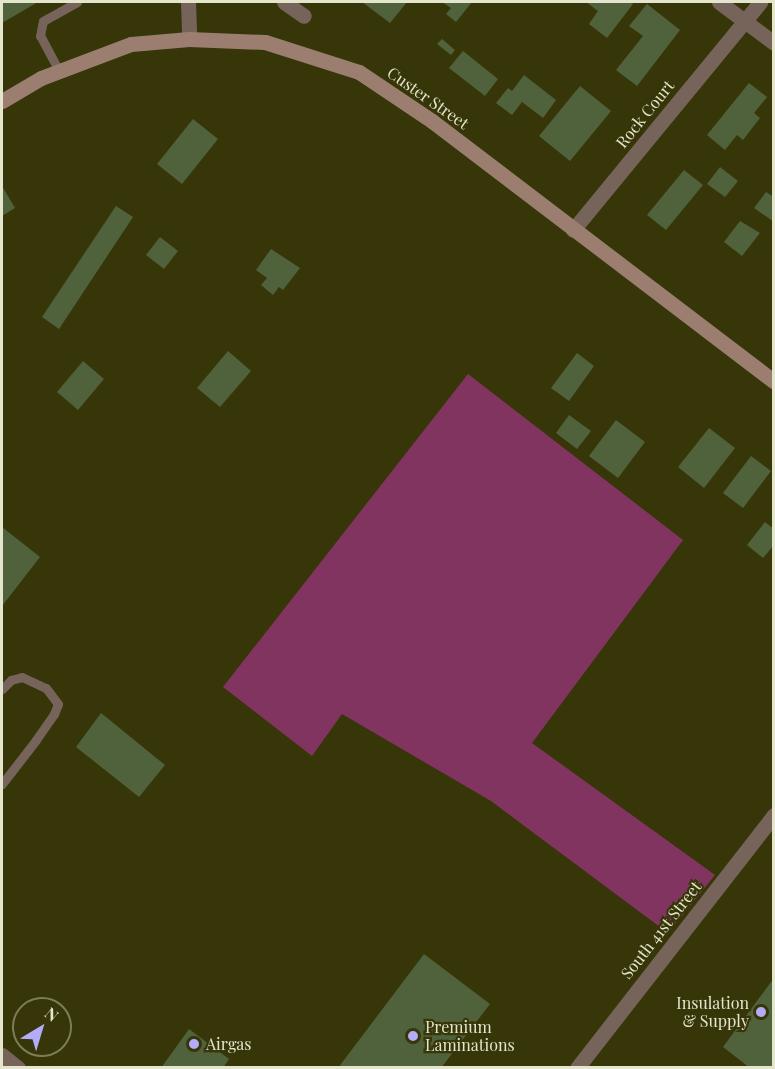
<!DOCTYPE html>
<html>
<head>
<meta charset="utf-8">
<style>
  body { margin:0 }
  #map { position:relative; width:775px; height:1069px; overflow:hidden; background:#373609; font-family:"Playfair Display",serif }
  div>[style] { position:absolute }
  .green>* { inset:0; background:#823460 }
  .building>* { inset:0; background:#50623b }
  .lane>* { height:9px; margin:-4.5px; padding:0 4.5px; transform-origin:4.5px; border-radius:4.5px; background:#76645b }
  .street>* { height:15px; margin:-7.5px; padding:0 7.5px; transform-origin:7.5px; border-radius:7.5px; background:#76645b }
  .secondary>* { height:15px; margin:-7.5px; padding:0 7.5px; transform-origin:7.5px; border-radius:7.5px; background:#9b7e70 }
  .dots>* { width:16px; height:16px; translate:-50% -50%; box-sizing:border-box; border:3px solid #373609; border-radius:50% }
  span { translate:-50% -50%; white-space:nowrap; text-align:center; line-height:1.15; -webkit-text-stroke:4.5px #373609; paint-order:stroke }
  .street-label { font-size:16px; color:#e4e5cd }
  .poi-label { font-size:16px; color:#e4e5cd }
  .right { translate:-100% -50%; text-align:right }
  .left { translate:0 -50%; text-align:left }
  .frame { position:absolute; inset:0; border:3px solid #e4e5cd; pointer-events:none }
  .north { position:absolute; left:12px; top:997px; width:60px; height:60px; box-sizing:border-box; background:#373609; border:2px solid #7c7c57; border-radius:50%; rotate:38deg; font-size:16px; font-weight:700; line-height:24px; text-align:center; color:#e4e5cd }
  .north::after { content:''; display:block; margin:auto; width:21px; height:27px; background:#b4acf9; clip-path:polygon(50% 0,100% 100%,50% 72%,0 100%) }
</style>
</head>
<body>
<div id="map">
  <div class="green">
    <i style="clip-path:polygon(468px 374px,683px 540px,532px 743px,715px 875px,668px 933px,491px 801px,342px 714px,312px 756px,223px 687px)"></i>
  </div>
  <div class="building">
    <i style="clip-path:polygon(2px 2px,38px 2px,2px 23px)"></i>
    <i style="clip-path:polygon(362px 2px,407px 2px,390px 23px)"></i>
    <i style="clip-path:polygon(442px 2px,472px 2px,456px 22px,446px 14px,451px 8px)"></i>
    <i style="clip-path:polygon(586px 2px,629px 2px,633px 4px,607px 38px,589px 24px,598px 11px)"></i>
    <i style="clip-path:polygon(647px 4px,680px 30px,637px 86px,616px 70px,643px 36px,629px 26px)"></i>
    <i style="clip-path:polygon(442px 39px,455px 50px,451px 55px,437px 44px)"></i>
    <i style="clip-path:polygon(463px 51px,498px 79px,485px 96px,449px 68px)"></i>
    <i style="clip-path:polygon(524px 75px,556px 100px,543px 118px,522px 102px,512px 115px,496px 103px,508px 88px,512px 91px)"></i>
    <i style="clip-path:polygon(749px 83px,767px 97px,754px 113px,760px 118px,743px 140px,737px 135px,725px 150px,707px 135px)"></i>
    <i style="clip-path:polygon(580px 86px,611px 111px,570px 161px,539px 136px)"></i>
    <i style="clip-path:polygon(193px 119px,218px 139px,182px 184px,157px 164px)"></i>
    <i style="clip-path:polygon(720px 167px,738px 181px,725px 197px,707px 184px)"></i>
    <i style="clip-path:polygon(684px 170px,703px 185px,666px 230px,647px 215px)"></i>
    <i style="clip-path:polygon(2px 186px,15px 208px,2px 216px)"></i>
    <i style="clip-path:polygon(766px 192px,774px 197px,774px 222px,754px 208px)"></i>
    <i style="clip-path:polygon(116px 206px,133px 217px,59px 329px,42px 317px)"></i>
    <i style="clip-path:polygon(740px 221px,760px 233px,742px 256px,724px 242px)"></i>
    <i style="clip-path:polygon(160px 237px,178px 251px,164px 269px,146px 255px)"></i>
    <i style="clip-path:polygon(271px 249px,300px 268px,283px 290px,279px 287px,273px 295px,261px 285px,267px 278px,256px 270px)"></i>
    <i style="clip-path:polygon(228px 351px,251px 371px,220px 407px,197px 388px)"></i>
    <i style="clip-path:polygon(577px 353px,594px 366px,569px 401px,551px 388px)"></i>
    <i style="clip-path:polygon(83px 361px,104px 379px,78px 410px,57px 392px)"></i>
    <i style="clip-path:polygon(569px 415px,591px 431px,577px 449px,556px 433px)"></i>
    <i style="clip-path:polygon(616px 420px,645px 442px,618px 478px,589px 456px)"></i>
    <i style="clip-path:polygon(709px 428px,735px 448px,704px 488px,678px 467px)"></i>
    <i style="clip-path:polygon(751px 456px,771px 471px,743px 508px,723px 493px)"></i>
    <i style="clip-path:polygon(765px 522px,774px 529px,774px 545px,763px 558px,747px 545px)"></i>
    <i style="clip-path:polygon(2px 527px,40px 557px,2px 606px)"></i>
    <i style="clip-path:polygon(101px 713px,165px 765px,139px 797px,76px 747px)"></i>
    <i style="clip-path:polygon(424px 954px,490px 1004px,441px 1068px,338px 1068px)"></i>
    <i style="clip-path:polygon(774px 978px,774px 1068px,750px 1068px,723px 1047px)"></i>
    <i style="clip-path:polygon(189px 1029px,229px 1059px,223px 1068px,161px 1068px)"></i>
  </div>
  <div class="lane">
    <i style="left:59px;top:71px;width:40px;rotate:-118deg"></i>
    <i style="left:40px;top:36px;width:15px;rotate:-79deg"></i>
    <i style="left:43px;top:21px;width:39px;rotate:-29deg"></i>
    <i style="left:2px;top:689px;width:13px;rotate:-45deg"></i>
    <i style="left:11px;top:680px;width:11px;rotate:-15deg"></i>
    <i style="left:22px;top:677px;width:26px;rotate:25deg"></i>
    <i style="left:46px;top:688px;width:20px;rotate:53deg"></i>
    <i style="left:58px;top:704px;width:11px;rotate:112deg"></i>
    <i style="left:54px;top:714px;width:32px;rotate:125deg"></i>
    <i style="left:36px;top:740px;width:56px;rotate:127.7deg"></i>
  </div>
  <div class="street">
    <i style="left:188px;top:2px;width:37px;rotate:88deg"></i>
    <i style="left:284px;top:2px;width:24px;rotate:35deg"></i>
    <i style="left:719px;top:2px;width:69px;rotate:36.7deg"></i>
    <i style="left:573px;top:230px;width:295px;rotate:-50.6deg"></i>
    <i style="left:2px;top:1055px;width:21px;rotate:39deg"></i>
    <i style="left:577px;top:1068px;width:321px;rotate:-52.1deg"></i>
  </div>
  <div class="secondary">
    <i style="left:2px;top:101px;width:45px;rotate:-30.5deg"></i>
    <i style="left:41px;top:78px;width:96px;rotate:-20.7deg"></i>
    <i style="left:131px;top:44px;width:58px;rotate:-4.9deg"></i>
    <i style="left:189px;top:39px;width:76px;rotate:2.3deg"></i>
    <i style="left:265px;top:42px;width:99px;rotate:17.7deg"></i>
    <i style="left:359px;top:72px;width:88px;rotate:33.9deg"></i>
    <i style="left:432px;top:121px;width:430px;rotate:37.3deg"></i>
  </div>
  <div class="dots">
    <i style="left:761px;top:1012px;background:#b4acf9"></i>
    <i style="left:413px;top:1036px;background:#b4acf9"></i>
    <i style="left:194px;top:1044px;background:#b4acf9"></i>
  </div>
  <div class="street-label">
    <span style="left:428px;top:98px;rotate:35deg">Custer Street</span>
    <span style="left:645px;top:114px;rotate:-51deg">Rock Court</span>
    <span style="left:661px;top:930px;rotate:-52deg">South 41st Street</span>
  </div>
  <div class="poi-label">
    <span class="right" style="left:749px;top:1012px">Insulation<br>&amp; Supply</span>
    <span class="left" style="left:425px;top:1036px">Premium<br>Laminations</span>
    <span class="left" style="left:206px;top:1044px">Airgas</span>
  </div>
  <div class="frame"></div>
  <div class="north">N</div>
</div>
</body>
</html>
